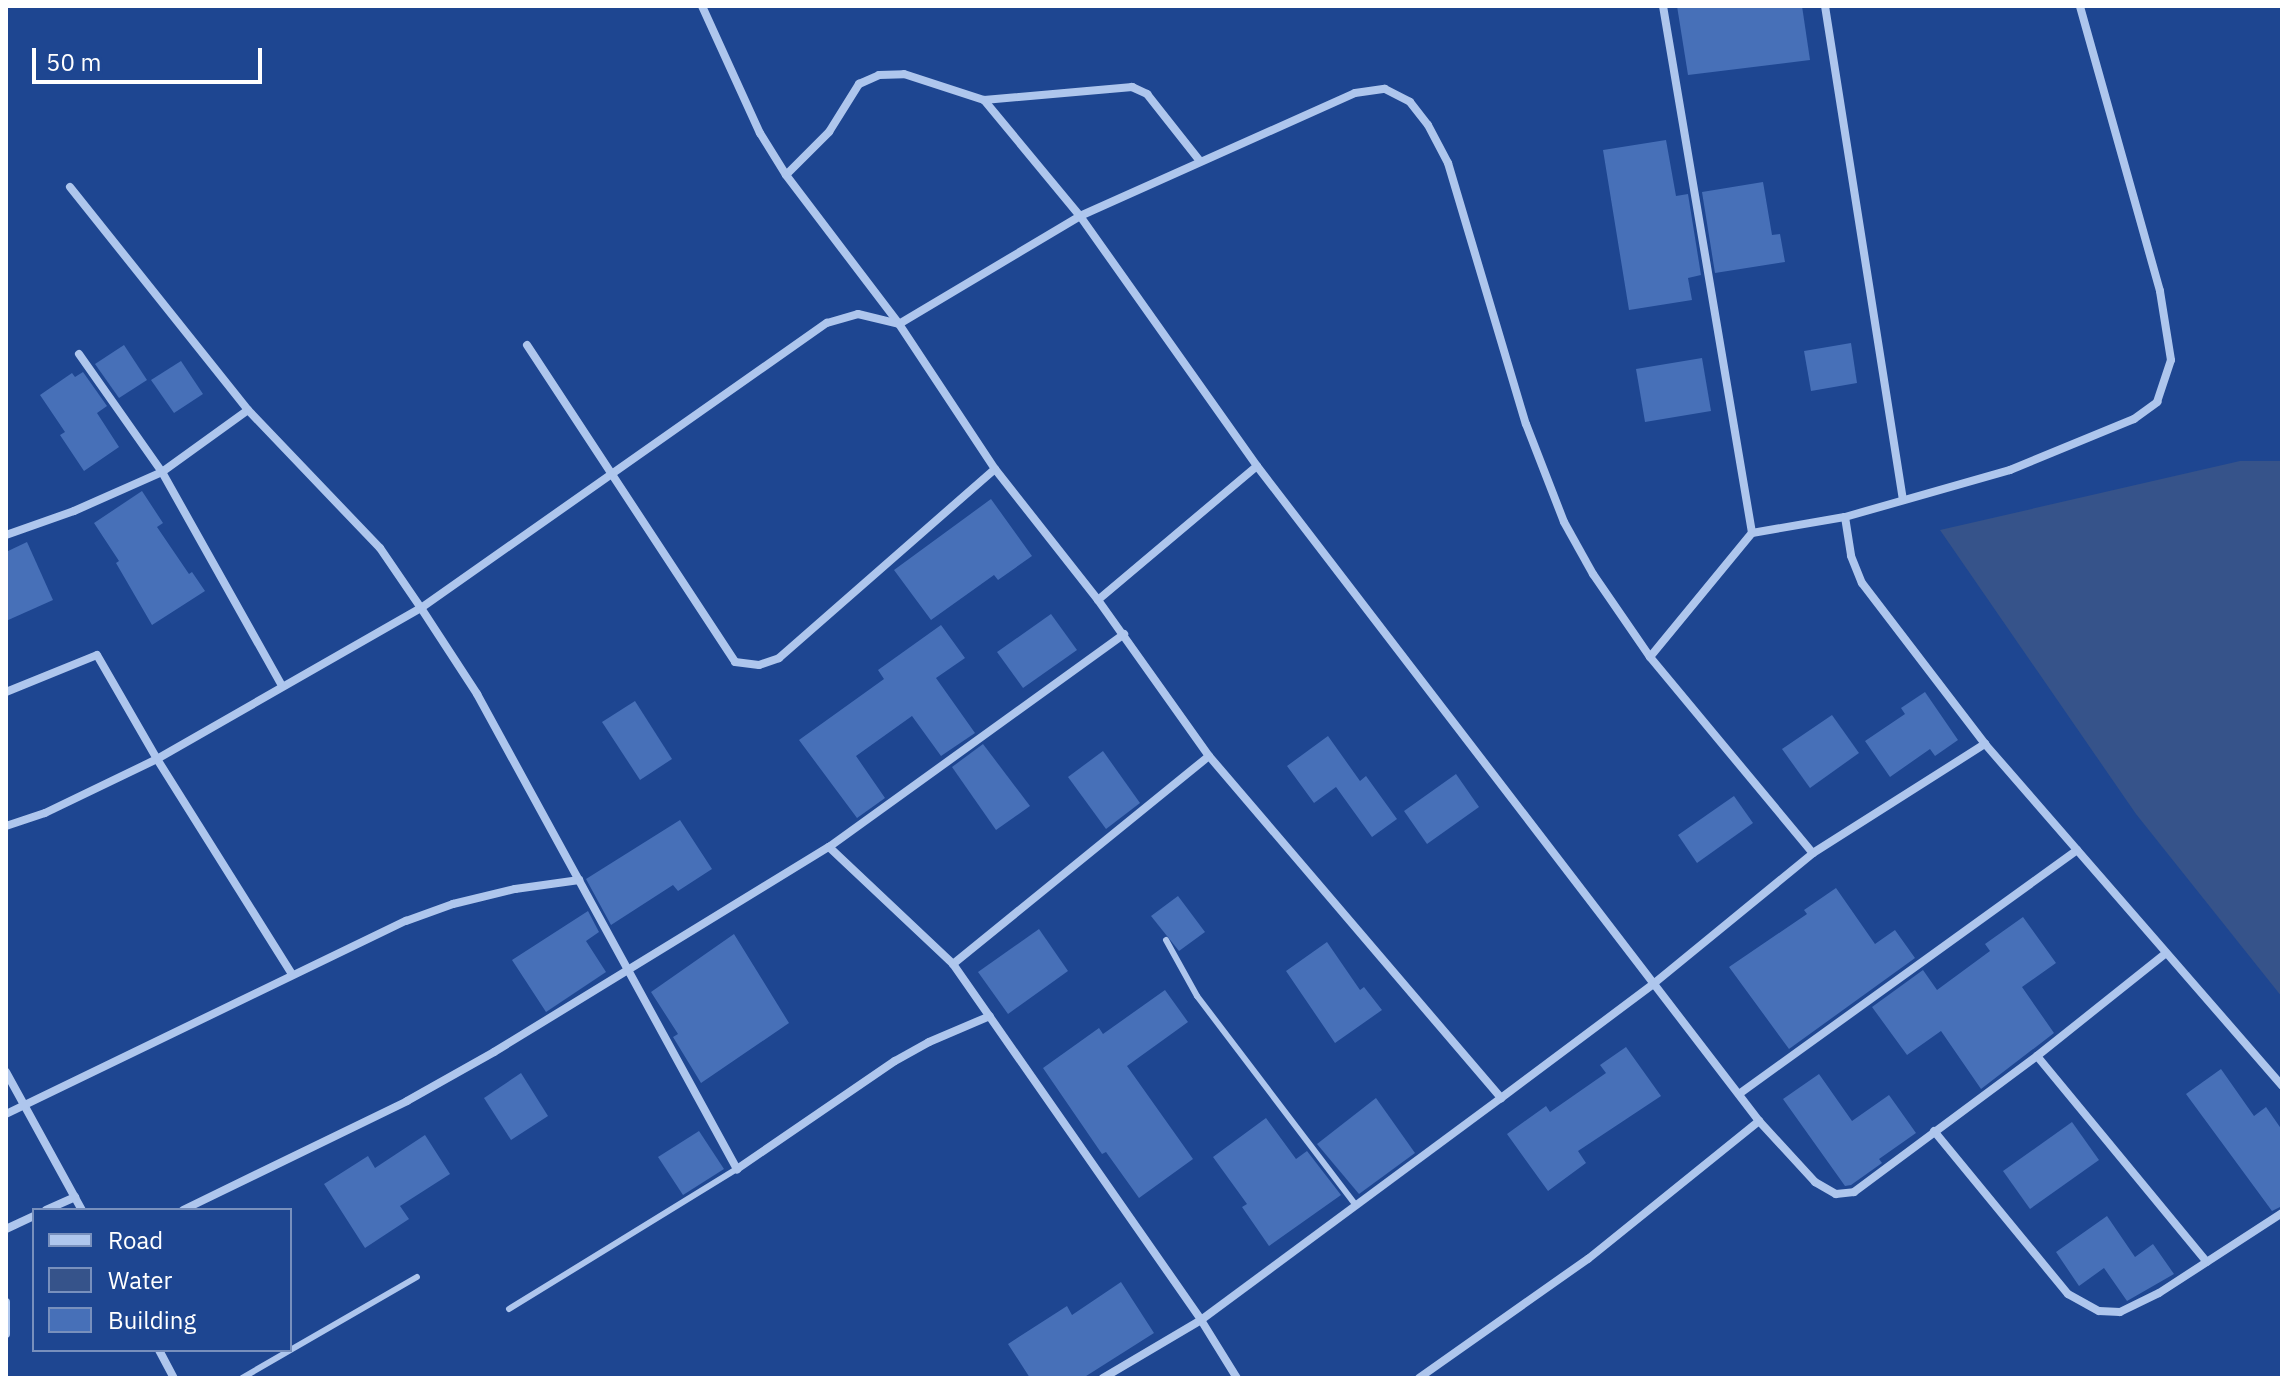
<!DOCTYPE html>
<html>
<head>
<meta charset="utf-8">
<style>
  body { margin:0 }
  #map { position:relative; width:2288px; height:1384px; overflow:hidden; background:#1e4691; font-family:"IBM Plex Sans",sans-serif }
  div>[style] { position:absolute }
  .water>* { inset:0; background:#36538a }
  .building>* { inset:0; background:#4770b8 }
  .lane>* { height:6px; margin:-3px; padding:0 3px; transform-origin:3px; border-radius:3px; background:#aec6ed }
  .street>* { height:8px; margin:-4px; padding:0 4px; transform-origin:4px; border-radius:4px; background:#aec6ed }
  span { translate:-50% -50%; white-space:nowrap; text-align:center; line-height:1.15; -webkit-text-stroke:6px #1e4691; paint-order:stroke }
  .frame { position:absolute; inset:0; border:8px solid #fff; pointer-events:none }
  .legend { position:absolute; left:32px; top:1208px; width:260px; height:144px; box-sizing:border-box; background:#1e4691; border:2px solid #7890bd; margin:0; padding:10px 14px; list-style:none; font-size:24px; color:#fff }
  .legend li { display:flex; align-items:center; gap:16px; height:40px }
  .legend b { width:40px; border:2px solid #7890bd }
  .scale { position:absolute; left:32px; top:48px; width:230px; height:36px; box-sizing:border-box; border:4px solid #fff; border-top:0; padding-left:10px; font-size:24px; line-height:28px; white-space:nowrap; color:#fff; -webkit-text-stroke:6px #1e4691; paint-order:stroke }
</style>
</head>
<body>
<div id="map">
  <div class="water">
    <i style="clip-path:polygon(2240px 461px,2282px 461px,2282px 997px,2136px 814px,1940px 530px)"></i>
  </div>
  <div class="building">
    <i style="clip-path:polygon(1677px 6px,1802px 6px,1810px 60px,1688px 75px)"></i>
    <i style="clip-path:polygon(1666px 140px,1676px 196px,1688px 194px,1701px 275px,1688px 278px,1692px 300px,1629px 310px,1603px 150px)"></i>
    <i style="clip-path:polygon(1763px 182px,1772px 235px,1780px 234px,1785px 262px,1715px 273px,1702px 192px)"></i>
    <i style="clip-path:polygon(1851px 343px,1857px 383px,1811px 391px,1804px 351px)"></i>
    <i style="clip-path:polygon(124px 345px,147px 380px,119px 398px,95px 364px)"></i>
    <i style="clip-path:polygon(1702px 358px,1711px 411px,1645px 422px,1636px 369px)"></i>
    <i style="clip-path:polygon(181px 361px,203px 394px,174px 413px,151px 380px)"></i>
    <i style="clip-path:polygon(83px 372px,107px 406px,97px 413px,119px 447px,84px 471px,60px 435px,65px 432px,40px 395px,72px 373px,75px 377px)"></i>
    <i style="clip-path:polygon(142px 491px,163px 523px,157px 527px,189px 574px,192px 572px,205px 591px,152px 625px,116px 563px,119px 561px,94px 523px)"></i>
    <i style="clip-path:polygon(991px 499px,1032px 556px,998px 580px,994px 575px,931px 620px,894px 570px)"></i>
    <i style="clip-path:polygon(27px 542px,53px 600px,6px 621px,6px 552px)"></i>
    <i style="clip-path:polygon(1051px 614px,1077px 650px,1023px 688px,997px 652px)"></i>
    <i style="clip-path:polygon(941px 625px,965px 658px,936px 678px,975px 733px,941px 756px,912px 716px,856px 756px,885px 798px,857px 818px,799px 740px,884px 679px,878px 670px)"></i>
    <i style="clip-path:polygon(1925px 692px,1958px 740px,1935px 756px,1930px 749px,1890px 777px,1865px 741px,1905px 714px,1901px 708px)"></i>
    <i style="clip-path:polygon(635px 701px,672px 759px,640px 780px,602px 722px)"></i>
    <i style="clip-path:polygon(1832px 715px,1859px 753px,1810px 788px,1782px 749px)"></i>
    <i style="clip-path:polygon(1328px 736px,1360px 781px,1366px 776px,1397px 819px,1372px 837px,1336px 787px,1314px 803px,1287px 766px)"></i>
    <i style="clip-path:polygon(983px 744px,1030px 806px,996px 830px,952px 767px)"></i>
    <i style="clip-path:polygon(1103px 751px,1140px 803px,1106px 829px,1068px 777px)"></i>
    <i style="clip-path:polygon(1456px 774px,1479px 807px,1427px 844px,1404px 811px)"></i>
    <i style="clip-path:polygon(1734px 796px,1753px 823px,1697px 863px,1678px 835px)"></i>
    <i style="clip-path:polygon(680px 820px,712px 869px,678px 891px,673px 885px,611px 925px,586px 879px)"></i>
    <i style="clip-path:polygon(1836px 888px,1875px 944px,1895px 930px,1915px 958px,1789px 1049px,1729px 967px,1807px 914px,1804px 910px)"></i>
    <i style="clip-path:polygon(1178px 896px,1205px 932px,1179px 951px,1151px 916px)"></i>
    <i style="clip-path:polygon(588px 911px,599px 932px,586px 941px,606px 972px,546px 1012px,512px 960px)"></i>
    <i style="clip-path:polygon(2023px 917px,2056px 963px,2022px 987px,2054px 1033px,1981px 1089px,1941px 1031px,1907px 1055px,1872px 1007px,1923px 970px,1937px 990px,1990px 951px,1985px 944px)"></i>
    <i style="clip-path:polygon(1039px 929px,1068px 971px,1008px 1014px,978px 972px)"></i>
    <i style="clip-path:polygon(734px 934px,789px 1023px,701px 1083px,673px 1037px,678px 1034px,651px 992px)"></i>
    <i style="clip-path:polygon(1327px 942px,1360px 990px,1364px 987px,1382px 1010px,1335px 1043px,1286px 971px)"></i>
    <i style="clip-path:polygon(1165px 990px,1188px 1022px,1127px 1066px,1193px 1159px,1139px 1198px,1106px 1152px,1102px 1154px,1043px 1068px,1099px 1028px,1103px 1034px)"></i>
    <i style="clip-path:polygon(1626px 1047px,1661px 1096px,1578px 1151px,1586px 1163px,1548px 1191px,1507px 1134px,1546px 1106px,1550px 1112px,1606px 1073px,1600px 1065px)"></i>
    <i style="clip-path:polygon(2221px 1069px,2254px 1116px,2266px 1107px,2282px 1130px,2282px 1206px,2272px 1211px,2186px 1094px)"></i>
    <i style="clip-path:polygon(521px 1073px,548px 1116px,511px 1140px,484px 1098px)"></i>
    <i style="clip-path:polygon(1819px 1074px,1852px 1121px,1889px 1095px,1916px 1133px,1879px 1159px,1882px 1163px,1851px 1185px,1845px 1186px,1783px 1099px)"></i>
    <i style="clip-path:polygon(1376px 1098px,1415px 1153px,1359px 1194px,1317px 1144px)"></i>
    <i style="clip-path:polygon(1266px 1118px,1296px 1159px,1307px 1151px,1341px 1195px,1269px 1246px,1242px 1207px,1247px 1204px,1213px 1157px)"></i>
    <i style="clip-path:polygon(2072px 1122px,2099px 1160px,2030px 1209px,2003px 1171px)"></i>
    <i style="clip-path:polygon(699px 1131px,724px 1169px,683px 1195px,658px 1157px)"></i>
    <i style="clip-path:polygon(425px 1135px,450px 1174px,400px 1206px,409px 1219px,365px 1248px,324px 1184px,368px 1156px,375px 1168px)"></i>
    <i style="clip-path:polygon(2107px 1216px,2135px 1257px,2153px 1244px,2174px 1274px,2127px 1301px,2104px 1268px,2079px 1286px,2056px 1252px)"></i>
    <i style="clip-path:polygon(1121px 1282px,1154px 1333px,1083px 1378px,1030px 1378px,1008px 1344px,1067px 1306px,1072px 1315px)"></i>
  </div>
  <div class="lane">
    <i style="left:1166px;top:940px;width:64px;rotate:61deg"></i>
    <i style="left:1197px;top:996px;width:261px;rotate:52.8deg"></i>
    <i style="left:509px;top:1309px;width:268px;rotate:-31.6deg"></i>
    <i style="left:242px;top:1378px;width:202px;rotate:-30deg"></i>
  </div>
  <div class="street">
    <i style="left:702px;top:6px;width:140px;rotate:65.5deg"></i>
    <i style="left:760px;top:133px;width:49px;rotate:58.2deg"></i>
    <i style="left:786px;top:175px;width:187px;rotate:52.8deg"></i>
    <i style="left:899px;top:324px;width:174px;rotate:56.5deg"></i>
    <i style="left:1663px;top:6px;width:534px;rotate:80.41deg"></i>
    <i style="left:1825px;top:6px;width:500px;rotate:81.03deg"></i>
    <i style="left:984px;top:100px;width:151px;rotate:50.4deg"></i>
    <i style="left:1080px;top:216px;width:306px;rotate:54.7deg"></i>
    <i style="left:786px;top:175px;width:61px;rotate:-45deg"></i>
    <i style="left:829px;top:132px;width:57px;rotate:-58deg"></i>
    <i style="left:859px;top:84px;width:22px;rotate:-24deg"></i>
    <i style="left:879px;top:75px;width:25px;rotate:-2deg"></i>
    <i style="left:904px;top:74px;width:84px;rotate:18deg"></i>
    <i style="left:984px;top:100px;width:149px;rotate:-5deg"></i>
    <i style="left:1132px;top:87px;width:17px;rotate:25deg"></i>
    <i style="left:1147px;top:94px;width:85px;rotate:51.7deg"></i>
    <i style="left:70px;top:187px;width:285px;rotate:51.4deg"></i>
    <i style="left:248px;top:410px;width:191px;rotate:46.3deg"></i>
    <i style="left:380px;top:548px;width:73px;rotate:55.7deg"></i>
    <i style="left:421px;top:608px;width:103px;rotate:56.9deg"></i>
    <i style="left:477px;top:694px;width:542px;rotate:61.31deg"></i>
    <i style="left:737px;top:1169px;width:191px;rotate:-34.4deg"></i>
    <i style="left:895px;top:1061px;width:39px;rotate:-29deg"></i>
    <i style="left:929px;top:1042px;width:66px;rotate:-23.1deg"></i>
    <i style="left:527px;top:345px;width:379px;rotate:56.7deg"></i>
    <i style="left:735px;top:662px;width:24px;rotate:7deg"></i>
    <i style="left:759px;top:665px;width:21px;rotate:-19deg"></i>
    <i style="left:779px;top:658px;width:287px;rotate:-41.2deg"></i>
    <i style="left:995px;top:469px;width:167px;rotate:51.8deg"></i>
    <i style="left:79px;top:354px;width:144px;rotate:54.9deg"></i>
    <i style="left:162px;top:472px;width:245px;rotate:60.7deg"></i>
    <i style="left:1845px;top:517px;width:39px;rotate:81deg"></i>
    <i style="left:1851px;top:556px;width:29px;rotate:68deg"></i>
    <i style="left:1862px;top:583px;width:203px;rotate:52.6deg"></i>
    <i style="left:6px;top:535px;width:72px;rotate:-19.4deg"></i>
    <i style="left:74px;top:511px;width:96px;rotate:-23.9deg"></i>
    <i style="left:162px;top:472px;width:106px;rotate:-35.8deg"></i>
    <i style="left:1650px;top:657px;width:161px;rotate:-50.6deg"></i>
    <i style="left:1752px;top:533px;width:94px;rotate:-9.8deg"></i>
    <i style="left:1845px;top:517px;width:172px;rotate:-15.9deg"></i>
    <i style="left:2010px;top:470px;width:134px;rotate:-22.4deg"></i>
    <i style="left:2134px;top:419px;width:29px;rotate:-36deg"></i>
    <i style="left:2157px;top:402px;width:44px;rotate:-71.6deg"></i>
    <i style="left:2171px;top:360px;width:70px;rotate:-99.1deg"></i>
    <i style="left:2160px;top:291px;width:296px;rotate:-105.7deg"></i>
    <i style="left:6px;top:692px;width:98px;rotate:-22.1deg"></i>
    <i style="left:97px;top:655px;width:120px;rotate:60deg"></i>
    <i style="left:157px;top:759px;width:254px;rotate:57.9deg"></i>
    <i style="left:1209px;top:756px;width:330px;rotate:140.9deg"></i>
    <i style="left:953px;top:964px;width:434px;rotate:55.1deg"></i>
    <i style="left:1201px;top:1320px;width:68px;rotate:58.2deg"></i>
    <i style="left:6px;top:826px;width:41px;rotate:-18.4deg"></i>
    <i style="left:45px;top:813px;width:124px;rotate:-25.7deg"></i>
    <i style="left:157px;top:759px;width:304px;rotate:-29.8deg"></i>
    <i style="left:421px;top:608px;width:496px;rotate:-35.1deg"></i>
    <i style="left:827px;top:323px;width:32px;rotate:-16deg"></i>
    <i style="left:858px;top:314px;width:42px;rotate:13.7deg"></i>
    <i style="left:899px;top:324px;width:211px;rotate:-30.8deg"></i>
    <i style="left:1080px;top:216px;width:301px;rotate:-24.1deg"></i>
    <i style="left:1355px;top:93px;width:30px;rotate:-8deg"></i>
    <i style="left:1385px;top:89px;width:28px;rotate:27deg"></i>
    <i style="left:1410px;top:102px;width:29px;rotate:52deg"></i>
    <i style="left:1428px;top:125px;width:43px;rotate:62.2deg"></i>
    <i style="left:1448px;top:163px;width:272px;rotate:73.4deg"></i>
    <i style="left:1526px;top:424px;width:105px;rotate:68.8deg"></i>
    <i style="left:1564px;top:522px;width:60px;rotate:60.9deg"></i>
    <i style="left:1593px;top:574px;width:101px;rotate:55.5deg"></i>
    <i style="left:1650px;top:657px;width:255px;rotate:50.3deg"></i>
    <i style="left:829px;top:847px;width:170px;rotate:43.3deg"></i>
    <i style="left:2037px;top:1056px;width:267px;rotate:50.5deg"></i>
    <i style="left:6px;top:1072px;width:158px;rotate:61.2deg"></i>
    <i style="left:1739px;top:1094px;width:417px;rotate:-35.8deg"></i>
    <i style="left:6px;top:1114px;width:444px;rotate:-25.8deg"></i>
    <i style="left:406px;top:921px;width:50px;rotate:-19.9deg"></i>
    <i style="left:453px;top:904px;width:64px;rotate:-13.6deg"></i>
    <i style="left:515px;top:889px;width:65px;rotate:-8deg"></i>
    <i style="left:1759px;top:1121px;width:83px;rotate:47.4deg"></i>
    <i style="left:1815px;top:1182px;width:24px;rotate:30deg"></i>
    <i style="left:1836px;top:1194px;width:18px;rotate:-6deg"></i>
    <i style="left:1854px;top:1192px;width:228px;rotate:-36.6deg"></i>
    <i style="left:2037px;top:1056px;width:165px;rotate:-38.6deg"></i>
    <i style="left:1934px;top:1131px;width:211px;rotate:50.6deg"></i>
    <i style="left:2068px;top:1294px;width:35px;rotate:29deg"></i>
    <i style="left:2099px;top:1311px;width:21px;rotate:3deg"></i>
    <i style="left:2120px;top:1312px;width:43px;rotate:-26deg"></i>
    <i style="left:2159px;top:1293px;width:147px;rotate:-33deg"></i>
    <i style="left:46px;top:1210px;width:32px;rotate:-24deg"></i>
    <i style="left:183px;top:1210px;width:249px;rotate:-25.9deg"></i>
    <i style="left:407px;top:1101px;width:100px;rotate:-29.4deg"></i>
    <i style="left:494px;top:1052px;width:393px;rotate:-31.5deg"></i>
    <i style="left:829px;top:847px;width:364px;rotate:-35.8deg"></i>
    <i style="left:6px;top:1229px;width:31px;rotate:-25deg"></i>
    <i style="left:6px;top:1302px;width:32px;rotate:90deg"></i>
    <i style="left:159px;top:1350px;width:32px;rotate:62deg"></i>
    <i style="left:1103px;top:1378px;width:114px;rotate:-30.6deg"></i>
    <i style="left:1201px;top:1320px;width:373px;rotate:-36.5deg"></i>
    <i style="left:1501px;top:1098px;width:189px;rotate:-36.8deg"></i>
    <i style="left:1652px;top:985px;width:208px;rotate:-39.3deg"></i>
    <i style="left:1813px;top:853px;width:204px;rotate:-32.4deg"></i>
    <i style="left:1985px;top:744px;width:453px;rotate:49deg"></i>
    <i style="left:1419px;top:1378px;width:207px;rotate:-35.2deg"></i>
    <i style="left:1588px;top:1259px;width:220px;rotate:-38.9deg"></i>
    <i style="left:1759px;top:1121px;width:825px;rotate:-127.47deg"></i>
    <i style="left:1257px;top:466px;width:208px;rotate:139.9deg"></i>
    <i style="left:1098px;top:600px;width:191px;rotate:54.6deg"></i>
    <i style="left:1209px;top:756px;width:450px;rotate:49.5deg"></i>
  </div>
  <div class="frame"></div>
  <ul class="legend">
  <li><b style="height:10px;background:#aec6ed"></b>Road</li>
  <li><b style="height:22px;background:#36538a"></b>Water</li>
  <li><b style="height:22px;background:#4770b8"></b>Building</li>
  </ul>
  <div class="scale">50 m</div>
</div>
</body>
</html>
